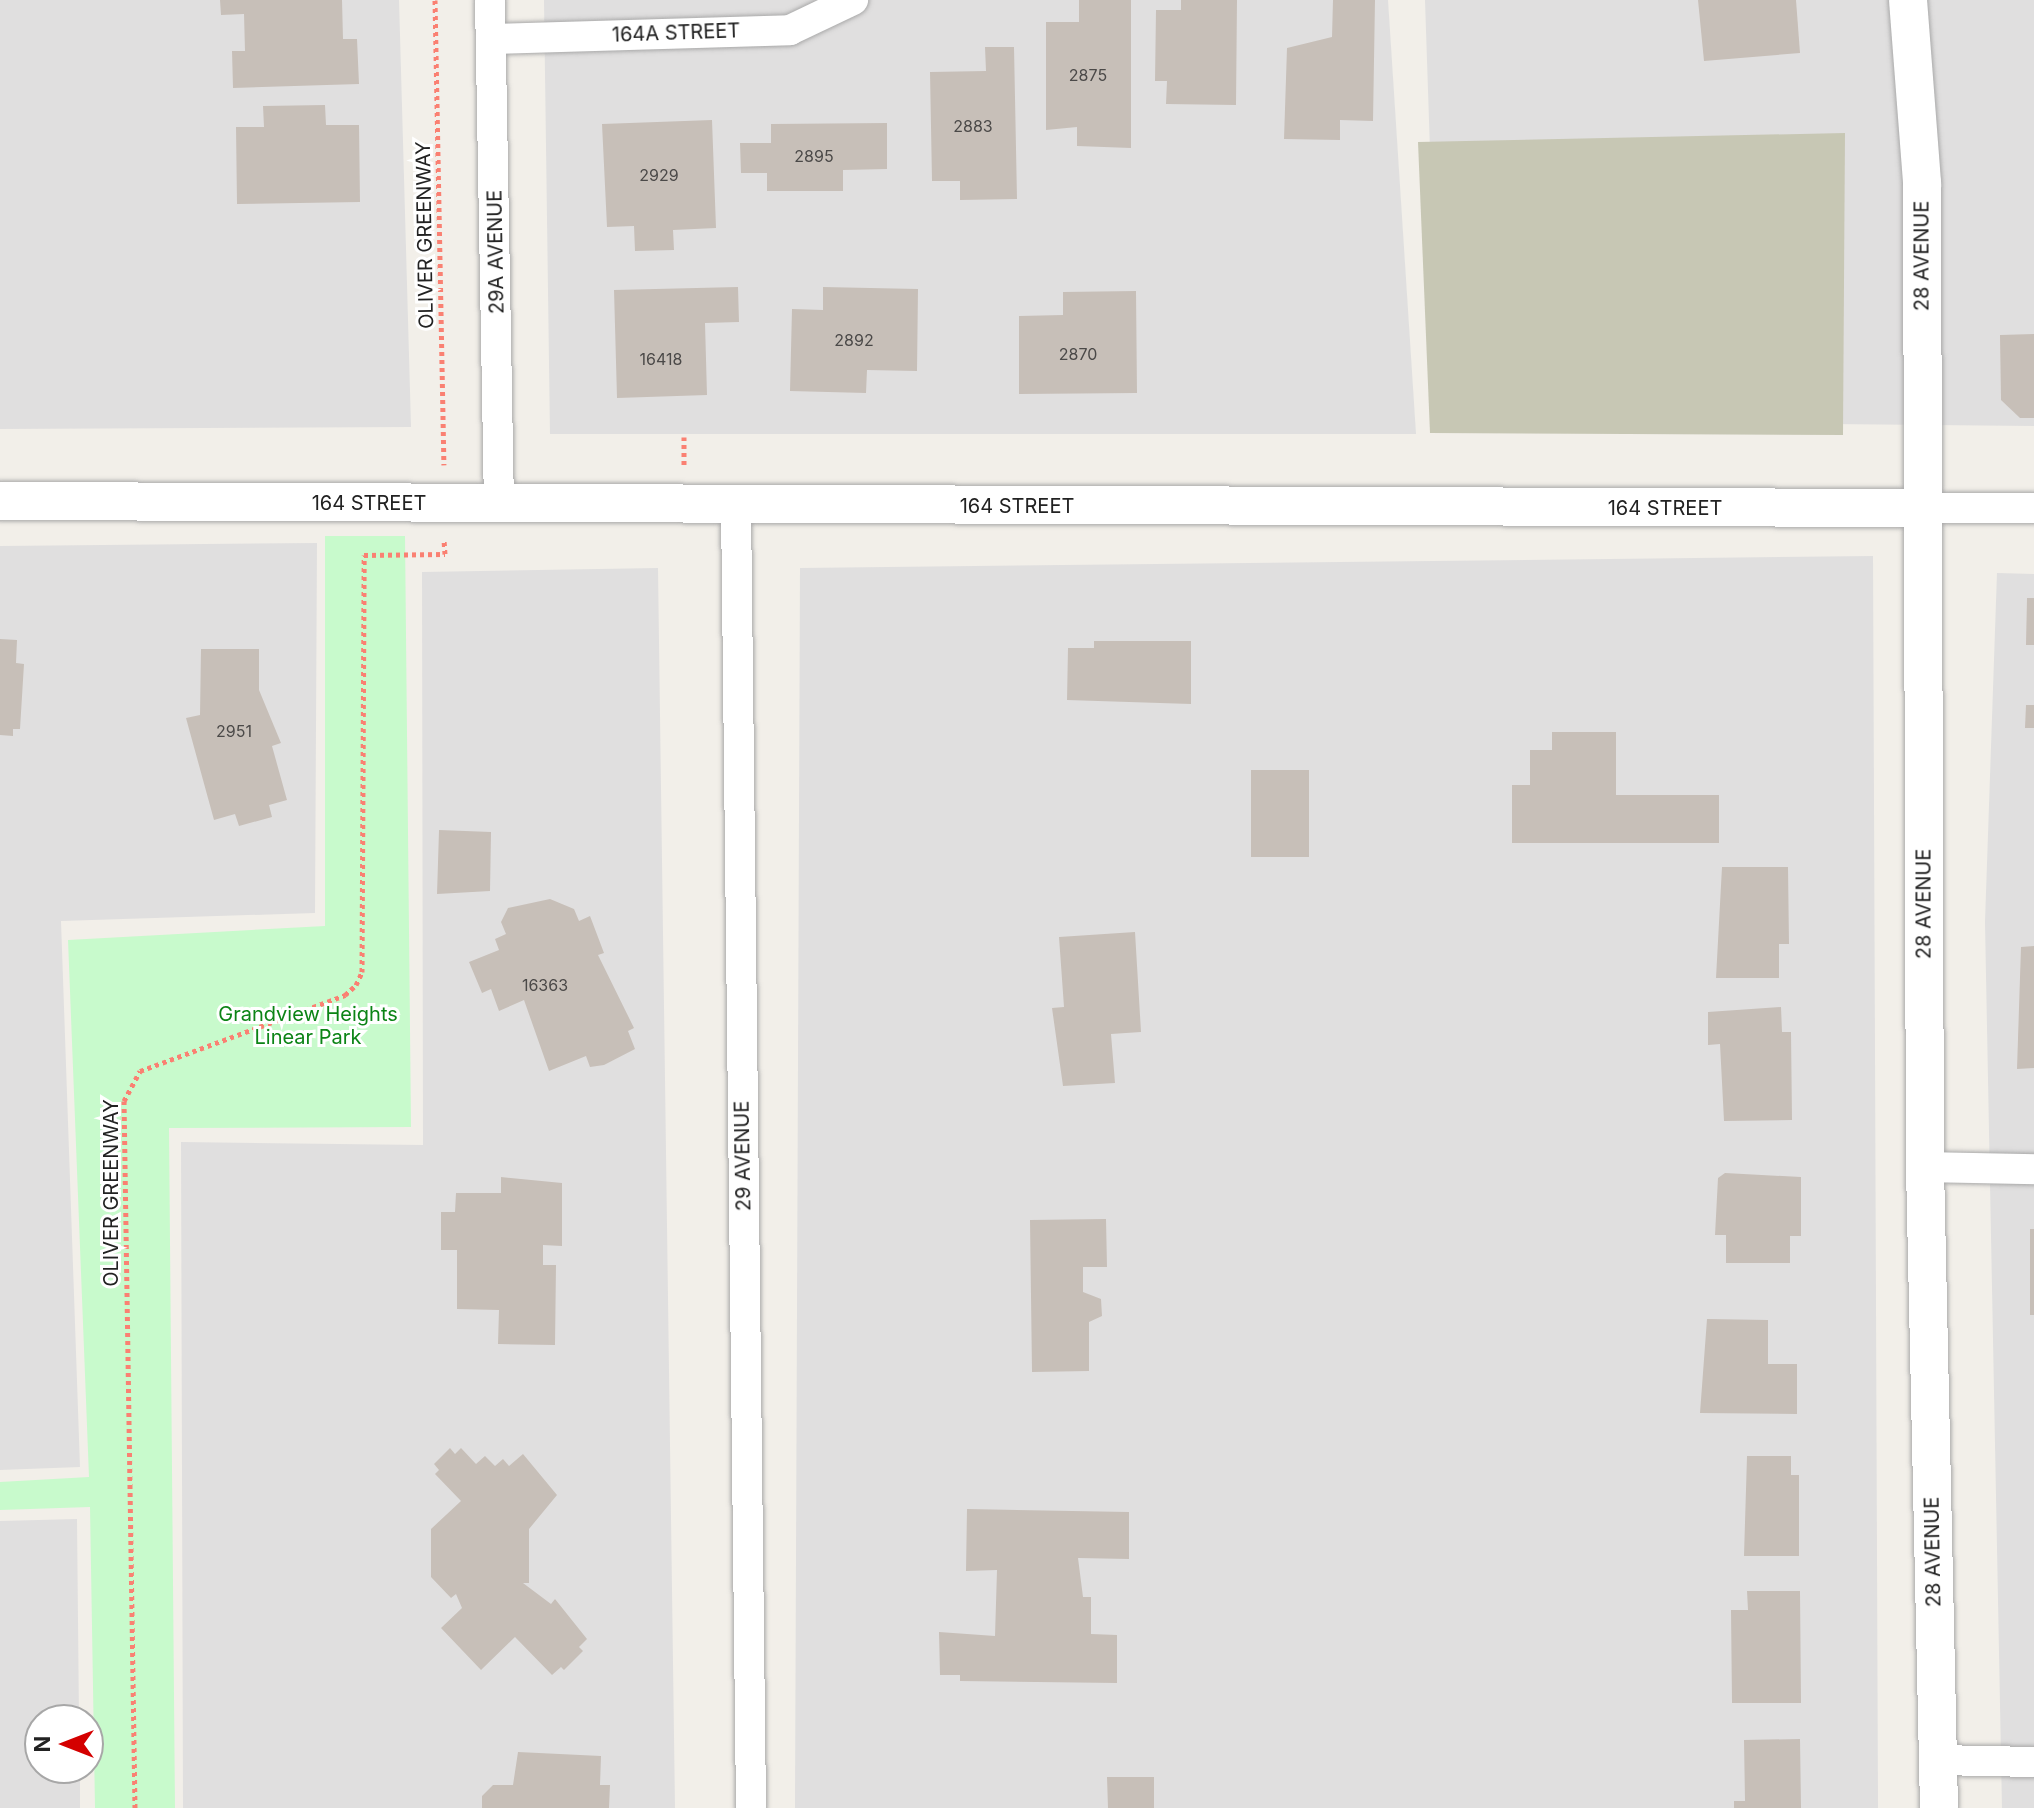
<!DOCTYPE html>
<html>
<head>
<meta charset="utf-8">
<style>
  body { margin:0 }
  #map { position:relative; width:2034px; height:1808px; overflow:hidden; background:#f2efe9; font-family:Inter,sans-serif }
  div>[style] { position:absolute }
  .residential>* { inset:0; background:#e0dfdf }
  .construction>* { inset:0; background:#c7c7b4 }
  .park>* { inset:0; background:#c8facc }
  .building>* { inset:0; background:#c7bfb8 }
  .path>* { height:5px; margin-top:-2.5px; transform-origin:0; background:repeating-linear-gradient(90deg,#fa8072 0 4px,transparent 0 8px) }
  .roads { filter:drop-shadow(0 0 2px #a9a9a9) drop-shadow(0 0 2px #a9a9a9) }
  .minor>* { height:30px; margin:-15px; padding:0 15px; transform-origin:15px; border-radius:15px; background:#fff }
  .tertiary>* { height:38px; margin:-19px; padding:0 19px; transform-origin:19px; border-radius:19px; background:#fff }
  span { translate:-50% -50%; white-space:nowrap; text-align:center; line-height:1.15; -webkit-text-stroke:6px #fff; paint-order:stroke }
  .number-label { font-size:16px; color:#4b4948 }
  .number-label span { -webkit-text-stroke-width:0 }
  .street-label { font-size:20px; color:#222 }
  .park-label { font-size:20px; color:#0c8416 }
  .north { position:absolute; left:24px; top:1704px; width:80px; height:80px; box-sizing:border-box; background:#fff; border:2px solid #a7a7a7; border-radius:50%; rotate:270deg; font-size:22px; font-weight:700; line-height:32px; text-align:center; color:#222 }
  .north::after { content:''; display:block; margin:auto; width:28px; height:36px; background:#d40000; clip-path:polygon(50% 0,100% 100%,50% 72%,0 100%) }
</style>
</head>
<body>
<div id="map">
  <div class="residential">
    <i style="clip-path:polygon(0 0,399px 0,411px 427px,0 429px)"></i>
    <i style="clip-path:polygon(544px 0,1388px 0,1416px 434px,550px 434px)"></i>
    <i style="clip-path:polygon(1425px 0,2034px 0,2034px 426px,1439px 420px)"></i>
    <i style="clip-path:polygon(317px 543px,315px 913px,61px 921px,80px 1467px,0 1470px,0 546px)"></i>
    <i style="clip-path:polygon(1873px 556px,1878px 1808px,795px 1808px,800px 568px)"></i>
    <i style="clip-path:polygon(658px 568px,675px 1808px,183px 1808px,181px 1142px,423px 1145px,422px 572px)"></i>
    <i style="clip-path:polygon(1997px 573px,2034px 574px,2034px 1808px,2002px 1808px,1985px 922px)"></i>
    <i style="clip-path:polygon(77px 1519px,79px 1720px,40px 1720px,40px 1768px,80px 1768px,80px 1808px,0 1808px,0 1521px)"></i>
  </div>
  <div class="construction">
    <i style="clip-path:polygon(1845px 133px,1843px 435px,1430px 433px,1418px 142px)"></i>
  </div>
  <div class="park">
    <i style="clip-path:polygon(325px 536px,405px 536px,411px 1127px,169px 1128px,175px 1808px,95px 1808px,90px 1507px,0 1510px,0 1482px,89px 1477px,68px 940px,325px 926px)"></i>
  </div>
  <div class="building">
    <i style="clip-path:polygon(220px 0,342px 0,343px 39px,357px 39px,359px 84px,233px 88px,232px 51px,245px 51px,244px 14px,221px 15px)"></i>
    <i style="clip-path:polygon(1079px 0,1131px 0,1131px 148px,1077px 146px,1077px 127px,1046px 130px,1046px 22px,1079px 22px)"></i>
    <i style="clip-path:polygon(1181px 0,1237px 0,1236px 105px,1166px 104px,1167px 81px,1155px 81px,1156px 10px,1181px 10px)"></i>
    <i style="clip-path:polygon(1333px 0,1375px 0,1373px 121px,1340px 120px,1340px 140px,1284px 139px,1287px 48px,1332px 37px)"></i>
    <i style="clip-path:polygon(1698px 0,1796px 0,1800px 53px,1704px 61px)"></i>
    <i style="clip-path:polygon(985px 47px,1014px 47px,1017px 199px,960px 200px,960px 181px,932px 181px,930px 72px,986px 71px)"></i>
    <i style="clip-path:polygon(325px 105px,326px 125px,359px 125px,360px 202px,237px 204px,236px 127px,264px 127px,263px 106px)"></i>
    <i style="clip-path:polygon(712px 120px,716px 228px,673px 230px,674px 250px,635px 251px,634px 226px,607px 227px,602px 124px)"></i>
    <i style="clip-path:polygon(887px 123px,887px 169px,843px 170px,843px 191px,767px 191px,767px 173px,741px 173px,740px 143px,771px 143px,771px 124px)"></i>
    <i style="clip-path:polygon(738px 287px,739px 322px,705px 323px,707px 395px,617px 398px,614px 290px)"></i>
    <i style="clip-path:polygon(823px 287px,918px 289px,917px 371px,867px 370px,866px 393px,790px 391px,792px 309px,823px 310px)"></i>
    <i style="clip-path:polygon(1136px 291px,1137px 393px,1019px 394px,1019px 316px,1063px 315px,1063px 292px)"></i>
    <i style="clip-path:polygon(2034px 334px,2034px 418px,2020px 418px,2001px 400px,2000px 335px)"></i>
    <i style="clip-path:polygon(2027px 598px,2034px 598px,2034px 645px,2026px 645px)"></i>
    <i style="clip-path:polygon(0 639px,17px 640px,16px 663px,24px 664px,20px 729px,13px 729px,13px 736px,0 735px)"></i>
    <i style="clip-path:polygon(1094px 641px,1191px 641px,1191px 704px,1067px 700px,1068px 648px,1094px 648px)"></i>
    <i style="clip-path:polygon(201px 649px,259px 649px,259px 690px,281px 743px,272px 746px,287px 800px,269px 805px,272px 817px,239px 826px,235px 814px,214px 820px,186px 718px,200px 715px)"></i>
    <i style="clip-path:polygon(2026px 705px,2034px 705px,2034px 728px,2025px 728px)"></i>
    <i style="clip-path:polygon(1552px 732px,1616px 732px,1616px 795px,1719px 795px,1719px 843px,1512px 843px,1512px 785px,1530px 785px,1530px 750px,1552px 750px)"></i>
    <i style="clip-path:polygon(1251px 770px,1309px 770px,1309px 857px,1251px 857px)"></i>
    <i style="clip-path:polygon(439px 830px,491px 832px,490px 891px,437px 894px)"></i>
    <i style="clip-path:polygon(1722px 867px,1788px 867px,1789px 944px,1779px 944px,1779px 978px,1716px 978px)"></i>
    <i style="clip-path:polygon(550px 899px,574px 909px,579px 921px,590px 916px,604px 953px,598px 955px,634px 1028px,628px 1031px,635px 1049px,604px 1065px,590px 1067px,586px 1056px,549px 1071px,524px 1000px,499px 1011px,491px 989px,482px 993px,469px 962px,499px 950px,495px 939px,506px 934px,501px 922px,508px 908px)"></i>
    <i style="clip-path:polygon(1135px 932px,1141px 1032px,1111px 1034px,1115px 1083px,1063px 1086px,1052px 1008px,1064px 1007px,1059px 937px)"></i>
    <i style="clip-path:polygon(2034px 946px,2034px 1068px,2017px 1069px,2021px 947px)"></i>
    <i style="clip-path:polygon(1781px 1007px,1782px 1032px,1791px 1032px,1792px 1120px,1724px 1121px,1720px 1044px,1708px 1045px,1708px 1012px)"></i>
    <i style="clip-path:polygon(1725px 1173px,1801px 1177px,1801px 1236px,1790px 1236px,1790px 1263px,1726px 1263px,1726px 1235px,1715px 1235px,1718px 1178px)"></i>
    <i style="clip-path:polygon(501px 1177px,562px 1183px,562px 1246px,543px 1245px,543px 1265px,556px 1265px,555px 1345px,498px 1344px,499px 1310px,457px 1309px,457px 1250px,441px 1250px,441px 1212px,455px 1212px,456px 1193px,501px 1193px)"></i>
    <i style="clip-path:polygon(1106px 1219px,1107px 1267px,1083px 1267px,1083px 1292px,1101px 1299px,1102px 1316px,1089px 1322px,1089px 1371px,1032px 1372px,1030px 1220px)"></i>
    <i style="clip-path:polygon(2030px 1229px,2034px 1229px,2034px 1315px,2030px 1315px)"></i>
    <i style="clip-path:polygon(1707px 1319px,1768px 1320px,1768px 1364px,1797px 1364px,1797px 1414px,1700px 1413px)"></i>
    <i style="clip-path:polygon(450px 1448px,455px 1454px,461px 1448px,476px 1464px,485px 1456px,495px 1466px,503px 1459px,509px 1466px,523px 1454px,557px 1495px,529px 1529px,529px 1583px,523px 1583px,551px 1604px,555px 1599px,587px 1639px,579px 1647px,583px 1651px,564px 1670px,561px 1667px,552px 1675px,515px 1637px,481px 1670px,441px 1628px,462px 1608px,456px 1594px,451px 1598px,431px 1577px,431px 1529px,461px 1501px,435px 1474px,439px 1470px,434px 1464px)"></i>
    <i style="clip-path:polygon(1747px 1456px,1791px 1456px,1791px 1475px,1799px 1475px,1799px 1556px,1744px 1556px)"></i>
    <i style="clip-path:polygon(967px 1509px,1129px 1512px,1129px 1559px,1078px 1558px,1083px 1597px,1091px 1597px,1091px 1634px,1117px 1635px,1117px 1683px,960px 1681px,960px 1675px,940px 1675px,939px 1632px,995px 1636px,997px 1570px,966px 1571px)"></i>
    <i style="clip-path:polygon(1747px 1591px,1800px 1591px,1801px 1703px,1732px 1703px,1731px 1610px,1748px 1610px)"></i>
    <i style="clip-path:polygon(1800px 1739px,1801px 1808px,1734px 1808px,1734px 1801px,1745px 1801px,1744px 1740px)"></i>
    <i style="clip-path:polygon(518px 1752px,601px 1756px,600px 1785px,610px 1785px,609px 1808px,482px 1808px,482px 1796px,493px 1785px,513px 1785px)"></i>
    <i style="clip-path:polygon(1107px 1777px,1154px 1777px,1154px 1808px,1108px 1808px)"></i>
  </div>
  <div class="path">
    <i style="left:435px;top:0;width:465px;rotate:88.9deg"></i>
    <i style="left:684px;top:437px;width:30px;rotate:90deg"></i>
    <i style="left:135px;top:1808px;width:707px;rotate:-90.89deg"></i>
    <i style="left:124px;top:1101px;width:34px;rotate:-62deg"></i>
    <i style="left:140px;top:1071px;width:219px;rotate:-20.3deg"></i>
    <i style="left:345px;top:995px;width:15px;rotate:-42deg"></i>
    <i style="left:356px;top:985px;width:14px;rotate:-65deg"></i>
    <i style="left:362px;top:972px;width:417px;rotate:-89.7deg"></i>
    <i style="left:364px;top:555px;width:81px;rotate:-0.7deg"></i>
    <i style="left:445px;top:554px;width:15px;rotate:-94deg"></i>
  </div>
  <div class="roads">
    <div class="minor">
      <i style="left:490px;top:0;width:504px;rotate:88.98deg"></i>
      <i style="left:493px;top:39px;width:297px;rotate:-1.7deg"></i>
      <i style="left:790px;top:30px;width:70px;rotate:-25.5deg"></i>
      <i style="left:736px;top:505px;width:1303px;rotate:89.34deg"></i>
      <i style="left:1922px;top:508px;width:112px"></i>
      <i style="left:1925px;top:1167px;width:109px;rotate:1.1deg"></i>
      <i style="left:1938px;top:1760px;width:96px;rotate:1.2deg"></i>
    </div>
    <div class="tertiary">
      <i style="left:1908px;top:0;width:184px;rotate:85.6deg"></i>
      <i style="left:1922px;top:183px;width:984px;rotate:89.83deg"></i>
      <i style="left:1925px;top:1167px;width:641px;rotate:88.75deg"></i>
      <i style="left:0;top:501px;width:1922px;rotate:0.21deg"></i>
    </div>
  </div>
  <div class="number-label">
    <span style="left:1088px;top:75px">2875</span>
    <span style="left:973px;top:126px">2883</span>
    <span style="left:814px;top:156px">2895</span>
    <span style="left:659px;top:175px">2929</span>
    <span style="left:854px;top:340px">2892</span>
    <span style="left:1078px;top:354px">2870</span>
    <span style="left:661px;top:359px">16418</span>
    <span style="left:234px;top:731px">2951</span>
    <span style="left:545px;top:985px">16363</span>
  </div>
  <div class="street-label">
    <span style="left:676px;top:33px;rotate:-2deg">164A STREET</span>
    <span style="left:425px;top:235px;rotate:-91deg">OLIVER GREENWAY</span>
    <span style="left:496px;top:252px;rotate:-91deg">29A AVENUE</span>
    <span style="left:1922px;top:256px;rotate:-90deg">28 AVENUE</span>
    <span style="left:369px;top:503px">164 STREET</span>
    <span style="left:1017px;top:506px">164 STREET</span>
    <span style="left:1665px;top:508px">164 STREET</span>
    <span style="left:1924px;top:904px;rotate:-90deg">28 AVENUE</span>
    <span style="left:743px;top:1156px;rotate:-91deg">29 AVENUE</span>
    <span style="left:111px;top:1193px;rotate:-90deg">OLIVER GREENWAY</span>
    <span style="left:1933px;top:1552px;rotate:-91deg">28 AVENUE</span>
  </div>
  <div class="park-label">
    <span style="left:308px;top:1026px">Grandview Heights<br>Linear Park</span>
  </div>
  <div class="north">N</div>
</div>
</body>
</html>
